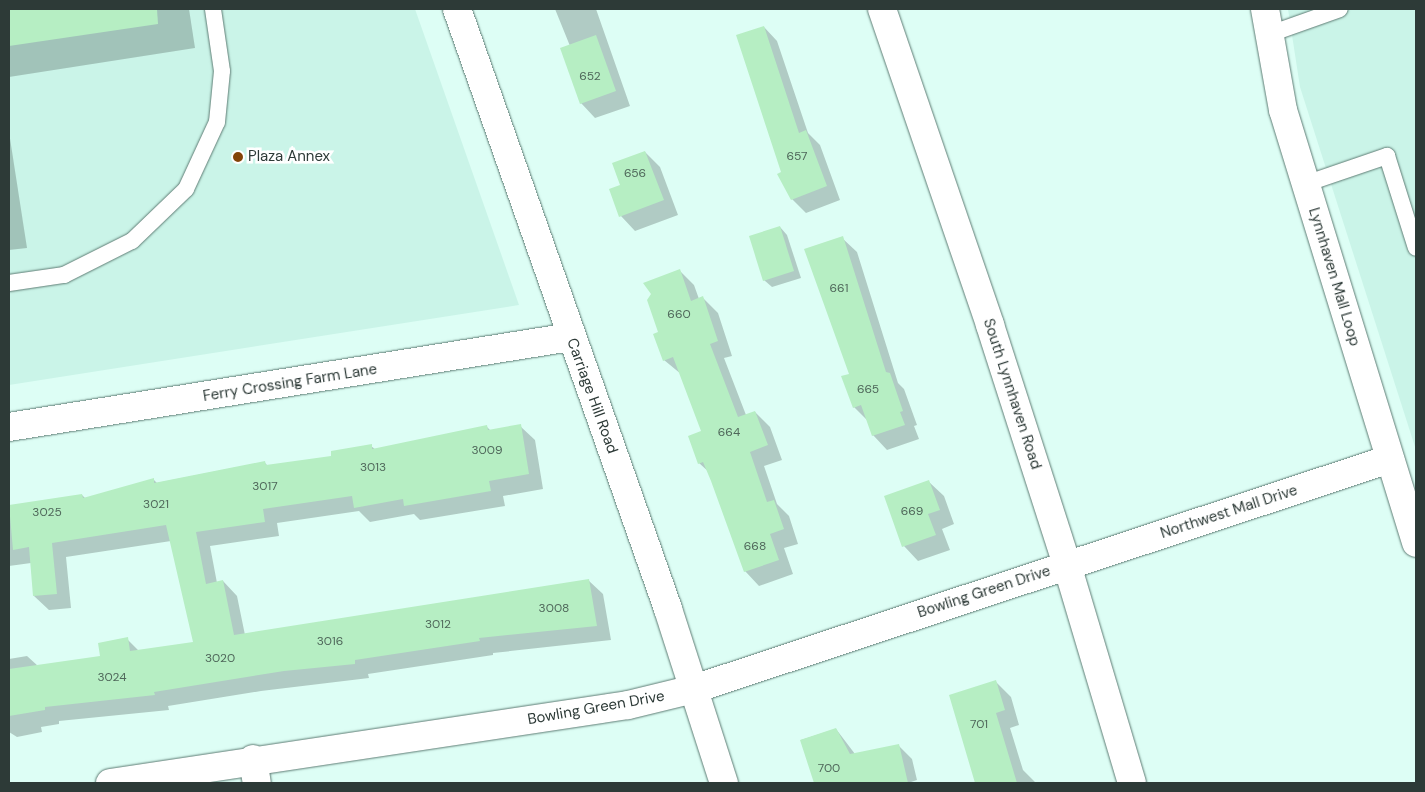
<!DOCTYPE html>
<html>
<head>
<meta charset="utf-8">
<style>
  body { margin:0 }
  #map { position:relative; width:1425px; height:792px; overflow:hidden; background:#ddfef5; font-family:"DM Sans",sans-serif }
  div>[style] { position:absolute }
  .built>* { inset:0; background:#caf4e8 }
  .shadow>* { inset:0; background:#0003 }
  .building>* { inset:0; background:#b6eec3 }
  .roads { filter:drop-shadow(0 0 1px #5e7c74) drop-shadow(0 0 1px #5e7c74) }
  .lane>* { height:16px; margin:-8px; padding:0 8px; transform-origin:8px; border-radius:8px; background:#fff }
  .street>* { height:28px; margin:-14px; padding:0 14px; transform-origin:14px; border-radius:14px; background:#fff }
  .secondary>* { height:28px; margin:-14px; padding:0 14px; transform-origin:14px; border-radius:14px; background:#fff }
  .dots>* { width:14px; height:14px; translate:-50% -50%; box-sizing:border-box; border:2px solid #fff; border-radius:50% }
  span { translate:-50% -50%; white-space:nowrap; text-align:center; line-height:1.15; -webkit-text-stroke:5px #fff; paint-order:stroke }
  .number-label { font-size:12px; color:#4f675a }
  .number-label span { -webkit-text-stroke-width:0 }
  .poi-label { font-size:15px; color:#2d3a37 }
  .left { translate:0 -50%; text-align:left }
  .street-label { font-size:15px; color:#2d3a37 }
  .frame { position:absolute; inset:0; border:10px solid #2d3a37; pointer-events:none }
</style>
</head>
<body>
<div id="map">
  <div class="built">
    <i style="clip-path:polygon(9px 9px,415px 9px,519px 305px,9px 385px)"></i>
    <i style="clip-path:polygon(1288px 9px,1416px 9px,1416px 450px,1300px 87px)"></i>
  </div>
  <div class="shadow">
    <i style="clip-path:polygon(9px 9px,189px 9px,195px 48px,9px 77px)"></i>
    <i style="clip-path:polygon(555px 9px,596px 9px,630px 106px,595px 118px,581px 103px,570px 46px)"></i>
    <i style="clip-path:polygon(764px 27px,777px 41px,808px 133px,820px 145px,840px 200px,806px 213px,792px 199px,783px 173px)"></i>
    <i style="clip-path:polygon(9px 132px,27px 248px,9px 250px)"></i>
    <i style="clip-path:polygon(645px 152px,660px 167px,678px 215px,635px 231px,621px 216px,610px 190px,621px 186px)"></i>
    <i style="clip-path:polygon(780px 227px,787px 235px,801px 278px,772px 287px,764px 280px)"></i>
    <i style="clip-path:polygon(842px 238px,857px 252px,898px 383px,904px 389px,917px 425px,914px 426px,919px 439px,887px 450px,873px 435px,868px 421px,854px 407px)"></i>
    <i style="clip-path:polygon(679px 270px,694px 285px,699px 299px,703px 298px,718px 313px,732px 356px,724px 358px,746px 415px,755px 412px,770px 427px,782px 460px,764px 466px,777px 504px,789px 516px,798px 544px,784px 548px,793px 574px,759px 586px,745px 571px,710px 473px,699px 463px,702px 431px,681px 374px,664px 360px,660px 333px)"></i>
    <i style="clip-path:polygon(520px 426px,535px 440px,543px 489px,503px 496px,505px 506px,420px 520px,414px 514px,370px 522px,359px 511px,277px 523px,279px 536px,210px 546px,217px 583px,223px 581px,237px 596px,245px 635px,588px 580px,603px 594px,611px 640px,493px 653px,493px 655px,368px 674px,369px 678px,261px 691px,168px 706px,169px 710px,59px 721px,59px 724px,41px 727px,42px 732px,17px 737px,9px 732px,9px 659px,27px 656px,38px 666px,102px 657px,127px 639px,139px 651px,194px 643px,171px 541px,66px 557px,71px 608px,49px 610px,34px 596px,31px 563px,9px 566px,9px 506px,82px 495px,86px 499px,154px 480px,157px 483px,264px 462px,268px 466px,333px 457px,371px 446px,376px 450px,487px 427px,491px 431px)"></i>
    <i style="clip-path:polygon(929px 482px,944px 496px,954px 524px,942px 529px,950px 550px,918px 561px,904px 546px)"></i>
    <i style="clip-path:polygon(996px 682px,1011px 697px,1019px 725px,1010px 728px,1023px 770px,1036px 783px,979px 783px,950px 696px)"></i>
    <i style="clip-path:polygon(836px 729px,855px 754px,898px 745px,912px 759px,917px 780px,908px 783px,815px 783px,801px 740px)"></i>
  </div>
  <div class="building">
    <i style="clip-path:polygon(9px 9px,157px 9px,158px 24px,9px 46px)"></i>
    <i style="clip-path:polygon(764px 26px,799px 133px,806px 130px,827px 186px,791px 200px,777px 174px,781px 172px,736px 35px)"></i>
    <i style="clip-path:polygon(596px 35px,616px 91px,580px 104px,560px 48px)"></i>
    <i style="clip-path:polygon(645px 151px,664px 200px,619px 217px,609px 189px,620px 185px,612px 163px)"></i>
    <i style="clip-path:polygon(780px 226px,794px 271px,763px 281px,749px 236px)"></i>
    <i style="clip-path:polygon(843px 236px,886px 372px,890px 373px,903px 411px,900px 412px,905px 425px,872px 436px,861px 405px,853px 408px,841px 376px,849px 374px,804px 249px)"></i>
    <i style="clip-path:polygon(680px 269px,691px 301px,703px 296px,718px 341px,710px 344px,738px 417px,755px 411px,768px 445px,750px 452px,767px 502px,774px 500px,784px 529px,770px 534px,779px 560px,744px 572px,711px 481px,703px 462px,698px 464px,688px 436px,701px 431px,673px 357px,663px 361px,653px 334px,658px 332px,647px 300px,651px 294px,643px 283px)"></i>
    <i style="clip-path:polygon(521px 424px,529px 474px,489px 481px,491px 491px,404px 506px,403px 499px,354px 508px,352px 496px,263px 509px,265px 522px,196px 532px,206px 584px,223px 580px,234px 635px,589px 579px,597px 626px,479px 638px,480px 641px,355px 660px,355px 664px,284px 671px,154px 692px,155px 695px,45px 707px,45px 710px,9px 716px,9px 669px,100px 656px,98px 643px,128px 637px,130px 651px,193px 642px,166px 525px,52px 543px,57px 594px,33px 596px,29px 547px,13px 550px,9px 505px,82px 494px,83px 498px,154px 478px,154px 483px,265px 461px,266px 465px,331px 456px,331px 451px,372px 444px,372px 449px,487px 425px,488px 430px)"></i>
    <i style="clip-path:polygon(929px 480px,940px 510px,928px 514px,936px 535px,902px 547px,884px 496px)"></i>
    <i style="clip-path:polygon(996px 680px,1005px 710px,996px 713px,1017px 783px,975px 783px,949px 695px)"></i>
    <i style="clip-path:polygon(836px 728px,850px 754px,899px 744px,908px 783px,814px 783px,800px 740px)"></i>
  </div>
  <div class="roads">
    <div class="lane">
      <i style="left:1267px;top:35px;width:77px;rotate:-19.6deg"></i>
      <i style="left:1305px;top:184px;width:87px;rotate:-18.9deg"></i>
      <i style="left:1387px;top:156px;width:96px;rotate:72.5deg"></i>
      <i style="left:9px;top:283px;width:56px;rotate:-8.3deg"></i>
      <i style="left:64px;top:275px;width:76px;rotate:-26.6deg"></i>
      <i style="left:132px;top:241px;width:75px;rotate:-43.9deg"></i>
      <i style="left:186px;top:189px;width:74px;rotate:-65.2deg"></i>
      <i style="left:217px;top:122px;width:51px;rotate:-84.4deg"></i>
      <i style="left:222px;top:71px;width:63px;rotate:-98.3deg"></i>
    </div>
    <div class="street">
      <i style="left:457px;top:9px;width:636px;rotate:70.62deg"></i>
      <i style="left:668px;top:609px;width:183px;rotate:72.2deg"></i>
      <i style="left:1265px;top:9px;width:103px;rotate:79.9deg"></i>
      <i style="left:1283px;top:110px;width:453px;rotate:72.9deg"></i>
      <i style="left:9px;top:427px;width:569px;rotate:-9.1deg"></i>
      <i style="left:253px;top:759px;width:24px;rotate:81deg"></i>
      <i style="left:110px;top:783px;width:524px;rotate:-8.56deg"></i>
      <i style="left:628px;top:705px;width:68px;rotate:-13.6deg"></i>
      <i style="left:694px;top:689px;width:733px;rotate:-18.29deg"></i>
    </div>
    <div class="secondary">
      <i style="left:882px;top:9px;width:334px;rotate:71.1deg"></i>
      <i style="left:990px;top:325px;width:252px;rotate:72.2deg"></i>
      <i style="left:1067px;top:565px;width:227px;rotate:73.4deg"></i>
    </div>
  </div>
  <div class="dots">
    <i style="left:238px;top:157px;background:#834408"></i>
  </div>
  <div class="number-label">
    <span style="left:590px;top:77px">652</span>
    <span style="left:797px;top:157px">657</span>
    <span style="left:635px;top:174px">656</span>
    <span style="left:839px;top:289px">661</span>
    <span style="left:679px;top:315px">660</span>
    <span style="left:868px;top:390px">665</span>
    <span style="left:729px;top:433px">664</span>
    <span style="left:487px;top:451px">3009</span>
    <span style="left:373px;top:468px">3013</span>
    <span style="left:265px;top:487px">3017</span>
    <span style="left:156px;top:505px">3021</span>
    <span style="left:912px;top:512px">669</span>
    <span style="left:47px;top:513px">3025</span>
    <span style="left:755px;top:547px">668</span>
    <span style="left:554px;top:609px">3008</span>
    <span style="left:438px;top:625px">3012</span>
    <span style="left:330px;top:642px">3016</span>
    <span style="left:220px;top:659px">3020</span>
    <span style="left:112px;top:678px">3024</span>
    <span style="left:979px;top:725px">701</span>
    <span style="left:829px;top:769px">700</span>
  </div>
  <div class="poi-label">
    <span class="left" style="left:248px;top:157px">Plaza Annex</span>
  </div>
  <div class="street-label">
    <span style="left:1334px;top:277px;rotate:73deg">Lynnhaven Mall Loop</span>
    <span style="left:290px;top:383px;rotate:-9deg">Ferry Crossing Farm Lane</span>
    <span style="left:1012px;top:394px;rotate:72deg">South Lynnhaven Road</span>
    <span style="left:592px;top:396px;rotate:70deg">Carriage Hill Road</span>
    <span style="left:1229px;top:512px;rotate:-18deg">Northwest Mall Drive</span>
    <span style="left:984px;top:592px;rotate:-18deg">Bowling Green Drive</span>
    <span style="left:596px;top:708px;rotate:-10deg">Bowling Green Drive</span>
  </div>
  <div class="frame"></div>
</div>
</body>
</html>
